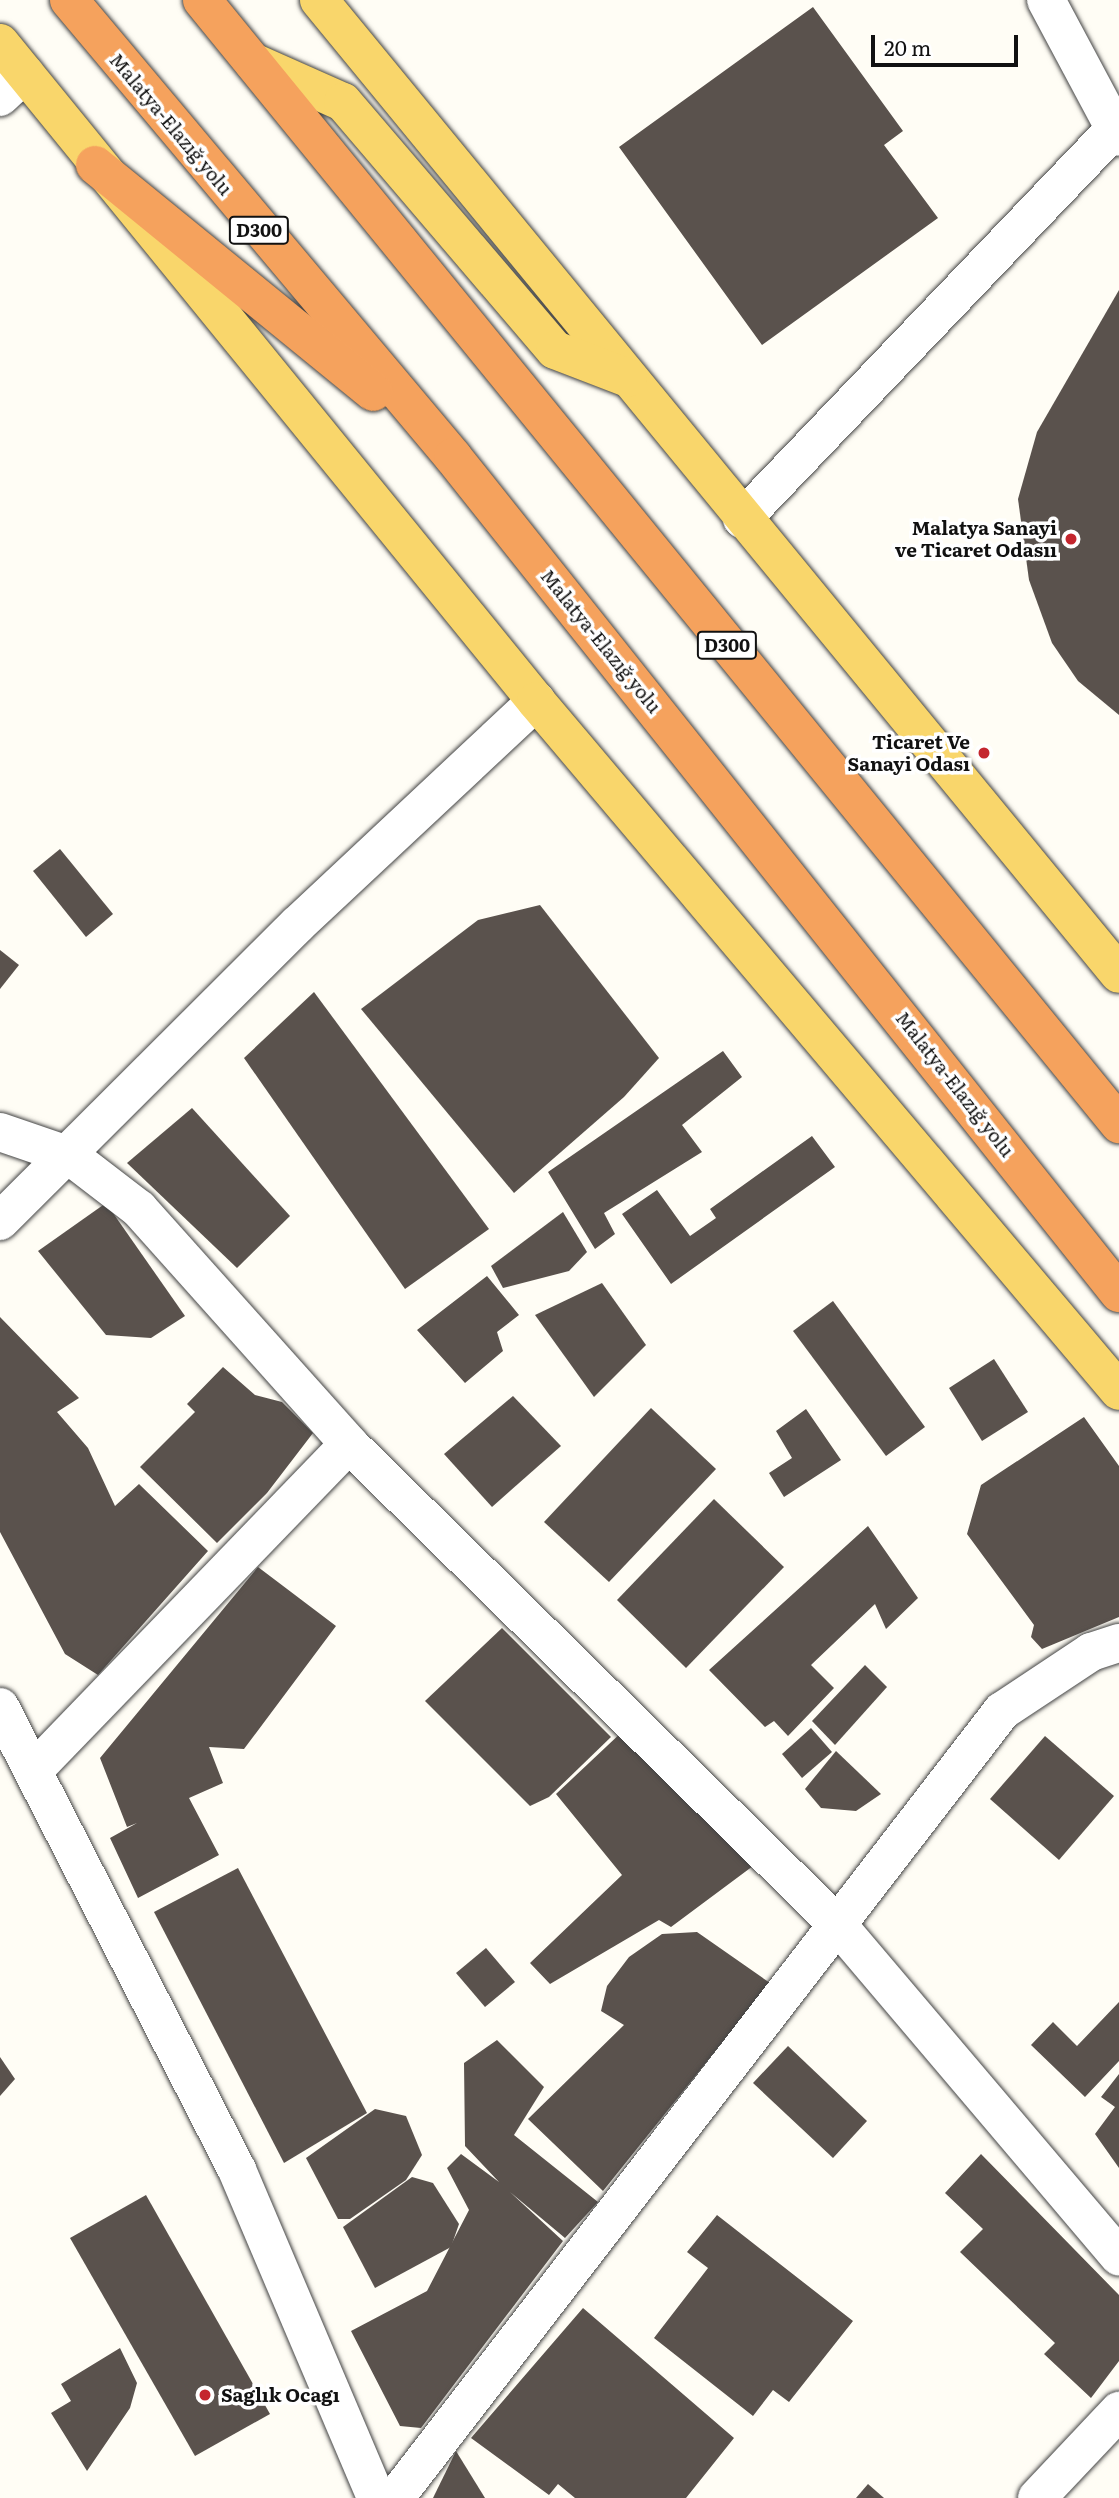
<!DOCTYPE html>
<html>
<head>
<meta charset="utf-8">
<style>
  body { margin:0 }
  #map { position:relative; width:1119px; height:2498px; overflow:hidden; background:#fffdf5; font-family:Literata,serif }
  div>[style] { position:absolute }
  .building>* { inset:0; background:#5a524d }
  .roads { filter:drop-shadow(0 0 2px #444) drop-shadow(0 0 2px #444) }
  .minor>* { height:38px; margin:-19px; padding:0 19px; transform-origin:19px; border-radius:19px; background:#fff }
  .major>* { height:38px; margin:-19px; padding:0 19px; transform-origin:19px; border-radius:19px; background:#f9d66b }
  .highway>* { height:38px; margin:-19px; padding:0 19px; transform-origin:19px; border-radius:19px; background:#f5a25d }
  .dots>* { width:19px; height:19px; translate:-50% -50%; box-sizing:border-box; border:4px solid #fff; border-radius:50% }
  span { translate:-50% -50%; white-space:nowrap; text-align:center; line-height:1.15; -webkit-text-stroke:7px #fff; paint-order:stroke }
  .shield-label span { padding:2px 5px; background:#fff; border:2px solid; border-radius:5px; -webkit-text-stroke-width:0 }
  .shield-label { font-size:18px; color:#111; font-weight:700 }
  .street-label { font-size:19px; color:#111 }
  .poi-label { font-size:19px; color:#111; font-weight:700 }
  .right { translate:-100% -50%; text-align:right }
  .left { translate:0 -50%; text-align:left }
  .scale { position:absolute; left:871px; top:35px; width:147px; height:32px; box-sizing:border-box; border:4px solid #111; border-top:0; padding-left:9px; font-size:21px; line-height:24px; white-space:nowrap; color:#111; -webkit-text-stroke:5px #fff; paint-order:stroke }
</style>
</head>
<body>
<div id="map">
  <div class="building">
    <i style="clip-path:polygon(813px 7px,903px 131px,884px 145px,938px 218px,762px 345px,619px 147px)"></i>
    <i style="clip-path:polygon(1119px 290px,1119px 715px,1078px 681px,1052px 643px,1029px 580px,1018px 499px,1037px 432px)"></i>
    <i style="clip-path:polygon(60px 849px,113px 914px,86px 937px,33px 871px)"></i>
    <i style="clip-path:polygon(540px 905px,659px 1058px,624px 1097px,514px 1193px,361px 1009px,478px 920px)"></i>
    <i style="clip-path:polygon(0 950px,19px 965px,0 989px)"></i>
    <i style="clip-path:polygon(314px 992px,489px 1229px,405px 1289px,244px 1058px)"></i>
    <i style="clip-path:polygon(723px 1051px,742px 1077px,682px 1125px,702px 1152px,604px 1213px,615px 1234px,595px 1249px,548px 1172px)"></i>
    <i style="clip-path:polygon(192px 1108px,290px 1216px,237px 1268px,127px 1163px)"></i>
    <i style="clip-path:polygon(812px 1136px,835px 1167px,671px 1284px,622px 1214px,657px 1190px,690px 1236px,716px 1218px,710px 1209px)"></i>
    <i style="clip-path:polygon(106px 1203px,185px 1316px,151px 1338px,106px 1335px,38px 1251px)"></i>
    <i style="clip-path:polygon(563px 1212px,587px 1252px,569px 1271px,503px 1288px,491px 1266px)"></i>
    <i style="clip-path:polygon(487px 1276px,519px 1315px,497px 1332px,503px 1351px,465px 1383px,417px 1330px)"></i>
    <i style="clip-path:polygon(602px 1283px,646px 1345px,594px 1397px,535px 1315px)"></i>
    <i style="clip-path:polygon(833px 1301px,925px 1427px,886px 1456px,793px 1331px)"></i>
    <i style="clip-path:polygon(0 1317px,79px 1398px,57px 1412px,88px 1448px,115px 1506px,139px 1484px,208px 1551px,98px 1675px,65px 1654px,0 1532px)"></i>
    <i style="clip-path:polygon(994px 1359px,1028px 1412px,982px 1441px,949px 1388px)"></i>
    <i style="clip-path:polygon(223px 1367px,255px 1395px,282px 1402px,313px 1433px,267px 1493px,217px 1543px,140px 1467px,195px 1412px,187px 1404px)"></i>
    <i style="clip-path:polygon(513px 1396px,561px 1446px,492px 1507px,444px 1454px)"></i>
    <i style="clip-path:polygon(651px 1408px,716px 1469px,609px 1582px,544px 1522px)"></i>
    <i style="clip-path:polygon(806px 1409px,841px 1460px,784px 1497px,769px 1473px,792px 1458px,776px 1431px)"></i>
    <i style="clip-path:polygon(1084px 1417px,1119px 1466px,1119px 1617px,1042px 1649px,1031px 1637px,1034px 1625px,967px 1534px,981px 1485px)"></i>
    <i style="clip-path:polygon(714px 1499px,784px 1567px,686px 1668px,617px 1600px)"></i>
    <i style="clip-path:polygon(868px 1526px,918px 1598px,886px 1629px,875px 1604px,811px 1665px,834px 1688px,788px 1736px,774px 1721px,765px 1727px,709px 1670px)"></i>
    <i style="clip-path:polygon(258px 1567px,336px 1626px,244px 1749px,209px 1747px,223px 1783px,189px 1798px,219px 1855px,138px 1898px,110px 1838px,137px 1823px,127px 1827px,100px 1758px)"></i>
    <i style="clip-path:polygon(502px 1628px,611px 1737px,549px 1797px,530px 1806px,425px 1701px)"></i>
    <i style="clip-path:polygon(865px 1665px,887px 1687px,835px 1745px,812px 1721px)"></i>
    <i style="clip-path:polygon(811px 1728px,832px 1752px,802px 1778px,782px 1754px)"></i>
    <i style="clip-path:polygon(624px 1730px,753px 1866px,671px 1927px,659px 1920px,550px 1984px,530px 1963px,622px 1875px,556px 1794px)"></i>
    <i style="clip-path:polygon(1045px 1736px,1114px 1796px,1059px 1860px,990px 1799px)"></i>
    <i style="clip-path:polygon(836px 1751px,881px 1794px,856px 1811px,821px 1808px,805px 1789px)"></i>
    <i style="clip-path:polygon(238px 1868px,367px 2113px,284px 2163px,154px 1912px)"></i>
    <i style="clip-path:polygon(697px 1932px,770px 1983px,603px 2191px,528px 2119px,624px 2025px,601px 2011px,607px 1986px,629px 1957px,662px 1934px)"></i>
    <i style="clip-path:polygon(486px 1948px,515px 1982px,485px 2007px,456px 1973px)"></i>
    <i style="clip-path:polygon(1119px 2002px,1119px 2061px,1085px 2097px,1031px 2045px,1053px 2022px,1077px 2046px)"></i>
    <i style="clip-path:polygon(497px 2040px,544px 2087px,514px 2135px,598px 2202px,565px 2238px,510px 2192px,563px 2241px,421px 2428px,400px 2426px,351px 2331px,427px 2291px,469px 2210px,447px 2168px,461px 2154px,499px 2182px,465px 2146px,464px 2063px)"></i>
    <i style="clip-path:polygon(788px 2046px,867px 2121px,833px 2158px,753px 2083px)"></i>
    <i style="clip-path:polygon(0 2057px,15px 2079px,0 2096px)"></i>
    <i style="clip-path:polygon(1119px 2074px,1119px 2168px,1095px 2134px,1115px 2107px,1101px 2097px)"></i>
    <i style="clip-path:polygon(375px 2109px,406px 2116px,422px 2155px,406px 2180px,350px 2219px,338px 2219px,306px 2158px)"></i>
    <i style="clip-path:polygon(981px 2154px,1119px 2295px,1119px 2361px,1091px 2398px,1044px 2354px,1055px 2343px,960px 2252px,983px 2229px,945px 2193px)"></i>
    <i style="clip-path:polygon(412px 2177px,433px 2183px,459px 2224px,451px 2247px,375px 2288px,343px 2227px)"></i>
    <i style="clip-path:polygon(146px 2195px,270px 2414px,195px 2456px,70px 2238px)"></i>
    <i style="clip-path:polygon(717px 2215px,853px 2321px,789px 2402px,773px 2390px,753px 2416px,654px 2338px,708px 2268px,687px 2252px)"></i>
    <i style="clip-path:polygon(583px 2308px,734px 2438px,686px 2498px,575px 2498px,558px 2484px,549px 2495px,471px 2438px)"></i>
    <i style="clip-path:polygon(120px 2348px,137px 2383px,130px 2408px,87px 2471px,51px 2413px,71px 2401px,61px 2384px)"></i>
    <i style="clip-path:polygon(456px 2451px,485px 2498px,433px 2498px)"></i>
    <i style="clip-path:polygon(868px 2484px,884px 2498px,856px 2498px)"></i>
  </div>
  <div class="roads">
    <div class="minor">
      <i style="left:1046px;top:0;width:155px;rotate:61.9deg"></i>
      <i style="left:0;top:97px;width:34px;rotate:-43deg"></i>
      <i style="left:742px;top:519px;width:535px;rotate:-46.29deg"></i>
      <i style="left:0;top:1132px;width:74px;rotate:18.9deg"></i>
      <i style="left:70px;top:1156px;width:87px;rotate:37.5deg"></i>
      <i style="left:139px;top:1209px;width:315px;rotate:48.2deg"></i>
      <i style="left:349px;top:1444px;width:685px;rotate:44.53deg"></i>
      <i style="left:837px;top:1924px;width:436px;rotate:49.7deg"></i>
      <i style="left:0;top:1221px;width:419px;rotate:-44.9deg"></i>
      <i style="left:297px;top:925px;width:328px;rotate:-43.1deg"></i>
      <i style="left:0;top:1707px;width:520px;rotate:62.89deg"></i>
      <i style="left:237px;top:2170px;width:356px;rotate:67deg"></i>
      <i style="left:35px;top:1769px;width:452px;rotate:-46deg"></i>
      <i style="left:395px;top:2498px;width:994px;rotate:-52.36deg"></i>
      <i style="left:1002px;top:1711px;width:107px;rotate:-33.5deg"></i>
      <i style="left:1091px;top:1652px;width:29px;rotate:-18deg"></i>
      <i style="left:1037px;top:2498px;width:120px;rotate:-46.7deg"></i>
    </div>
    <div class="major">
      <i style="left:319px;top:0;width:1260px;rotate:50.6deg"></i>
      <i style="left:0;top:43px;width:849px;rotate:50.83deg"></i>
      <i style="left:536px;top:701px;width:903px;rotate:49.8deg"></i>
      <i style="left:253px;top:62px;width:98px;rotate:24deg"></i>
      <i style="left:343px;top:102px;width:326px;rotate:49.5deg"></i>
      <i style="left:555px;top:350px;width:78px;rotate:21deg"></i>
    </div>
    <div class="highway">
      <i style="left:69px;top:0;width:597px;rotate:49.96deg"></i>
      <i style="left:453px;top:457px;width:1069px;rotate:51.46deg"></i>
      <i style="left:202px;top:0;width:1451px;rotate:50.79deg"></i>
      <i style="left:95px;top:165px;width:359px;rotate:39.2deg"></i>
    </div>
  </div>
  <div class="dots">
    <i style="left:1071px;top:539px;background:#c4262e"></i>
    <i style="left:984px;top:753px;background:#c4262e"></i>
    <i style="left:205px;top:2395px;background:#c4262e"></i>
  </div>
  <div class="shield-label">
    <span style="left:259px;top:230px">D300</span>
    <span style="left:727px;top:645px">D300</span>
  </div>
  <div class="street-label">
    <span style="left:171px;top:124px;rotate:50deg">Malatya-Elazığ yolu</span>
    <span style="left:601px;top:641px;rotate:51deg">Malatya-Elazığ yolu</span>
    <span style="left:955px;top:1084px;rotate:52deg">Malatya-Elazığ yolu</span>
  </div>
  <div class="poi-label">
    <span class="right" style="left:1057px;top:539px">Malatya Sanayi<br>ve Ticaret Odasıı</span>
    <span class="right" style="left:970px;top:753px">Ticaret Ve<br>Sanayi Odası</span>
    <span class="left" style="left:221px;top:2395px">Saglık Ocagı</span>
  </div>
  <div class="scale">20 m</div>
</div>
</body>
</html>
